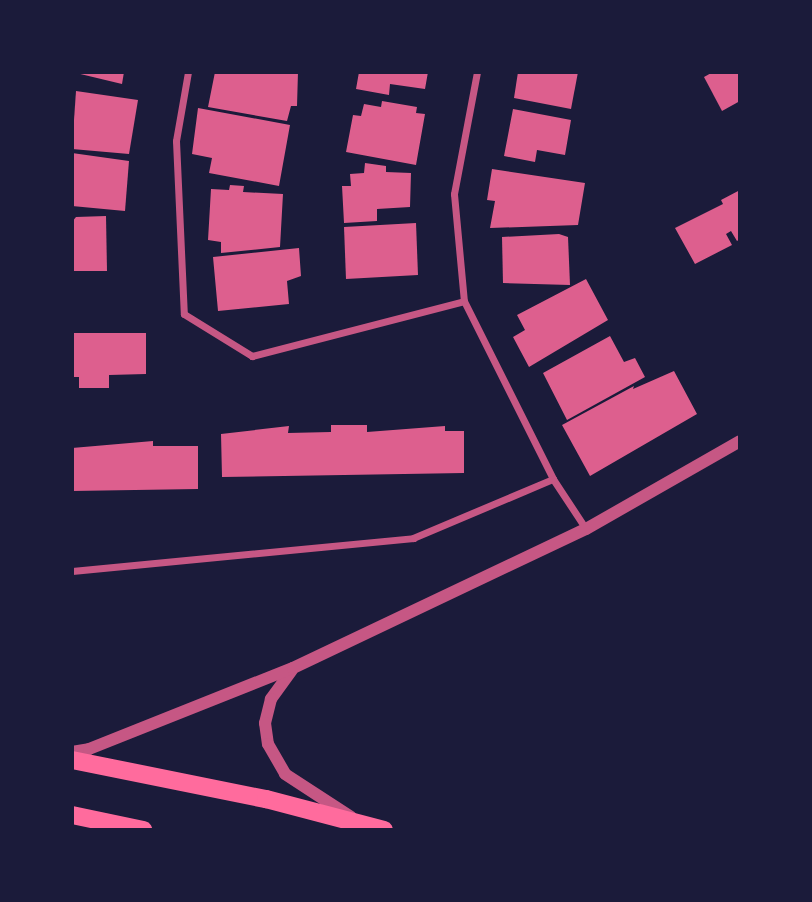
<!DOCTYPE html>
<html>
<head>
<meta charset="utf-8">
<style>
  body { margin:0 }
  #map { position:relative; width:812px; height:902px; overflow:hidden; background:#1b1b3a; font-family:"Source Sans 3",sans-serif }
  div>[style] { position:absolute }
  .building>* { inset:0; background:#dd5f8e }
  .minor>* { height:7px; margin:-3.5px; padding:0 3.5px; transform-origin:3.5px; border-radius:3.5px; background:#c65784 }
  .tertiary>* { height:12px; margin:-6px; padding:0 6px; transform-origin:6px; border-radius:6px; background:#c65784 }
  .primary>* { height:18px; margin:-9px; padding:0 9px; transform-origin:9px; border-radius:9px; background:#ff6b9d }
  span { translate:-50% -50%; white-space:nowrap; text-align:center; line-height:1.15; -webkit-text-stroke:6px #1b1b3a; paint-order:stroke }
  .frame { position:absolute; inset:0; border:74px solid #1b1b3a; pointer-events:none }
</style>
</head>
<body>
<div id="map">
  <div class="building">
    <i style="clip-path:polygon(72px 72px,124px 72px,122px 84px)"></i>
    <i style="clip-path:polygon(215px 72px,298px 72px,297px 106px,291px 106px,287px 121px,208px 107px)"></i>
    <i style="clip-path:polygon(359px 72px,428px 72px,425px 89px,390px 84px,389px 95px,356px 89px)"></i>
    <i style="clip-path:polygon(518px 72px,578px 72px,571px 109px,514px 98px)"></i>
    <i style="clip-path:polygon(713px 72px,740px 72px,740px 101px,722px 111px,704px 77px)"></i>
    <i style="clip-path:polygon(76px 91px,138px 100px,129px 154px,72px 149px)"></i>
    <i style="clip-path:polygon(382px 101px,417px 107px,416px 113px,425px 114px,416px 165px,346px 152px,353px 115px,361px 116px,364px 104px,381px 107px)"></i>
    <i style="clip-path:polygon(198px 108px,290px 125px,279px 186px,209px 173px,212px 158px,192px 154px)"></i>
    <i style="clip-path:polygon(513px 109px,571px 120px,565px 155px,537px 150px,535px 162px,504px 156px)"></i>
    <i style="clip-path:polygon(72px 153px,129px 161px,125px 211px,72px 206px)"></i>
    <i style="clip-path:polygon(365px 163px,386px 166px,386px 172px,411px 173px,410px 207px,377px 209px,377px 221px,344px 223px,342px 186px,351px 186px,350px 174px,364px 173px)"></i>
    <i style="clip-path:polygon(492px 169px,585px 183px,578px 225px,490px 228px,495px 201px,487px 200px)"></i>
    <i style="clip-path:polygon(230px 185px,244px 186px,243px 192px,283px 194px,280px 247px,221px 253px,221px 242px,208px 240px,211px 189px,229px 190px)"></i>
    <i style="clip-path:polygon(740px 190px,740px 239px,737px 241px,731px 231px,726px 234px,732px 245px,695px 264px,675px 228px,723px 204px,721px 200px)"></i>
    <i style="clip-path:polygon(106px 216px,107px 271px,72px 271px,72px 222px,76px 217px)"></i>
    <i style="clip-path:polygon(416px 223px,418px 275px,346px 279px,344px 227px)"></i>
    <i style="clip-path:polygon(559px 234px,568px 237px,570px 285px,503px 283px,502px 237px)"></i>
    <i style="clip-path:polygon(299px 248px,301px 276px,287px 281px,289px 304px,218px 311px,213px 257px)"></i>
    <i style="clip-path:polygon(586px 279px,608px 320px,529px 367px,513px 337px,525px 330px,517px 315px)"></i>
    <i style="clip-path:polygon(72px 333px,146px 333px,146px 374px,109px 375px,109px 388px,79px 388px,79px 377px,72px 377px)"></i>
    <i style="clip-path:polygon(610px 336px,624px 362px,635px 358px,645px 377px,567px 420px,543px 373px)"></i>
    <i style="clip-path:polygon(674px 371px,697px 414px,590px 476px,562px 425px,634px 386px,633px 389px)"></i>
    <i style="clip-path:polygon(331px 425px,367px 425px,367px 432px,445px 426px,445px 431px,464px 431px,464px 473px,222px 477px,221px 434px,289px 426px,288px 433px,331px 432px)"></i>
    <i style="clip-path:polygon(153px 441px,153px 446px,198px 446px,198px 489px,72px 491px,72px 448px)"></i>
  </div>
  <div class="minor">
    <i style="left:188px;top:72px;width:70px;rotate:99.9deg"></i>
    <i style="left:176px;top:141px;width:173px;rotate:87.4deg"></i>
    <i style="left:184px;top:314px;width:80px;rotate:31.7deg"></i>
    <i style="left:252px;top:356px;width:219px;rotate:-14.5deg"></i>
    <i style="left:477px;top:72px;width:124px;rotate:100.7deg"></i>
    <i style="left:454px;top:194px;width:107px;rotate:84.7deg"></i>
    <i style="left:464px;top:301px;width:199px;rotate:63.4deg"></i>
    <i style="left:553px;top:479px;width:60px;rotate:56.6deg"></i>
    <i style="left:72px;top:571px;width:343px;rotate:-5.5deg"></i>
    <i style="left:413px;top:538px;width:152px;rotate:-22.9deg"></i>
  </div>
  <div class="tertiary">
    <i style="left:292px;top:670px;width:36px;rotate:126deg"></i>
    <i style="left:271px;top:699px;width:25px;rotate:104deg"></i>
    <i style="left:265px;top:723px;width:21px;rotate:82deg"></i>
    <i style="left:268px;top:744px;width:34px;rotate:60deg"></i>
    <i style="left:285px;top:774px;width:79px;rotate:33.1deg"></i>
    <i style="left:72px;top:752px;width:17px;rotate:-10deg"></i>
    <i style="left:89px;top:749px;width:219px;rotate:-21.7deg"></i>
    <i style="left:293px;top:668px;width:324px;rotate:-25.4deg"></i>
    <i style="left:586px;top:529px;width:177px;rotate:-29.7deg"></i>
  </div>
  <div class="primary">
    <i style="left:72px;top:760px;width:198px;rotate:11.4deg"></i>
    <i style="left:266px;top:799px;width:122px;rotate:14.7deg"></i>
    <i style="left:72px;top:815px;width:73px;rotate:11.9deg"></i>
  </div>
  <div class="frame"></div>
</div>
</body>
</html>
